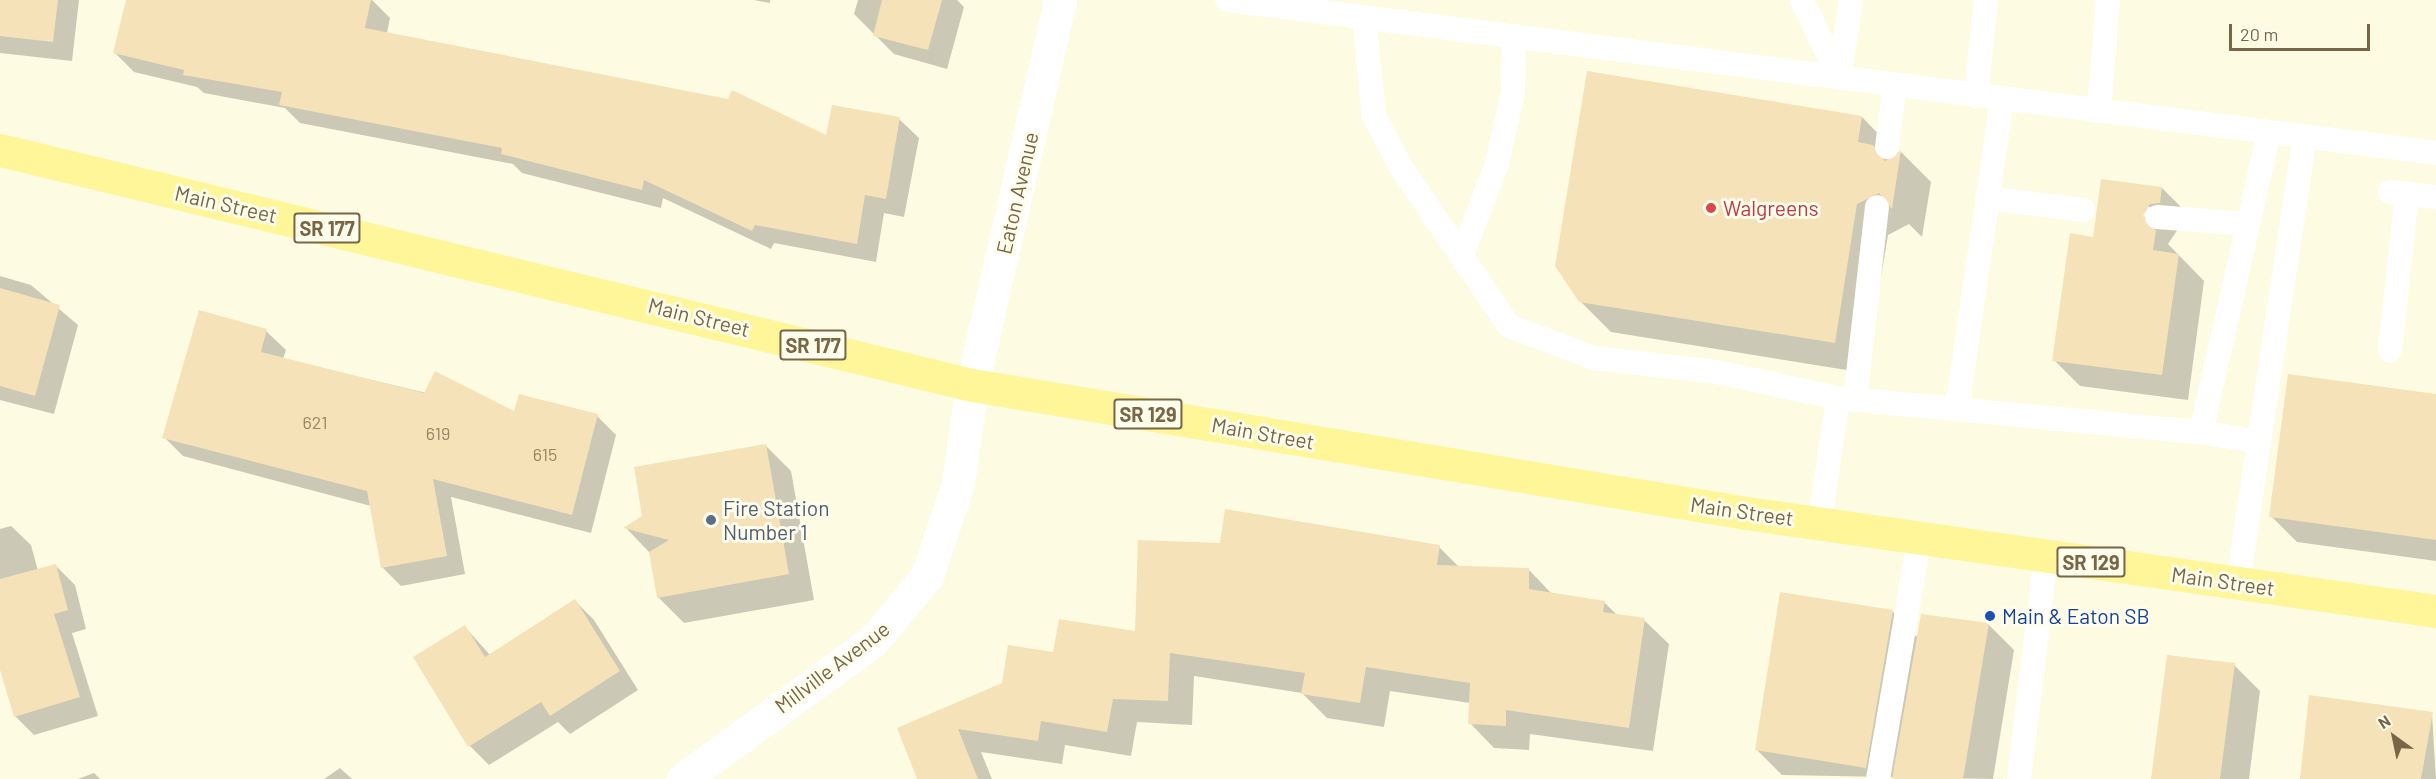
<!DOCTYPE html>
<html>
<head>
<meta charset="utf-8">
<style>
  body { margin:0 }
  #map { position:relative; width:2436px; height:779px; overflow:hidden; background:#fefbe3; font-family:Barlow,sans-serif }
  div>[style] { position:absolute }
  .shadow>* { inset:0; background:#0003 }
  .building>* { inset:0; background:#f5e2b9 }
  .lane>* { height:24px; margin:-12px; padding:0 12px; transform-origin:12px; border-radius:12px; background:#fff }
  .secondary>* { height:33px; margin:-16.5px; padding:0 16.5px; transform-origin:16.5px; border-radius:16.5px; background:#fff }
  .primary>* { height:33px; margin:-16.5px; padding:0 16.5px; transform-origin:16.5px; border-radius:16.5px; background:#fff599 }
  .dots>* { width:16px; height:16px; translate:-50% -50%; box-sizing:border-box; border:3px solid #fffdeb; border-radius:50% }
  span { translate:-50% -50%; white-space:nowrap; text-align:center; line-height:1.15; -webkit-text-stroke:6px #fffdeb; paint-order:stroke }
  .number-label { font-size:18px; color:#978564 }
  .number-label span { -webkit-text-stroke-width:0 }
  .shield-label span { padding:2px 4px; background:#fffdeb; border:2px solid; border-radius:4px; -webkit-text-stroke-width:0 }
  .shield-label { font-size:20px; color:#786647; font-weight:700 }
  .street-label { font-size:21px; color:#786647 }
  .health-label { font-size:21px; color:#be3a42 }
  .left { translate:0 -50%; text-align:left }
  .service-label { font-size:21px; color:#4e5e75 }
  .transit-label { font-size:21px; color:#164399 }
  .north { position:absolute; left:2364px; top:707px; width:60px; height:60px; -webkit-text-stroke:4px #fffdeb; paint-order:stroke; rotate:327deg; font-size:16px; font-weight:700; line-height:24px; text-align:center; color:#786647 }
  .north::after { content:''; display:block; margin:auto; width:21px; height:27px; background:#786647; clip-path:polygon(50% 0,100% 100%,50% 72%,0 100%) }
  .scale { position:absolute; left:2229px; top:24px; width:141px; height:27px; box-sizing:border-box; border:3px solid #786647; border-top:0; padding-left:8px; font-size:18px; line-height:21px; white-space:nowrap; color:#786647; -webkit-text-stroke:4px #fffdeb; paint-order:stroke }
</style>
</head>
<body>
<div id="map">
  <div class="shadow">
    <i style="clip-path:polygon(0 0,79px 0,72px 61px,0 53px)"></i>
    <i style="clip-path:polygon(128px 0,372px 0,390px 18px,387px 33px,827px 137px,899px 119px,919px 138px,904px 217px,884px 213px,876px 262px,774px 243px,771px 249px,663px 198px,661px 208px,522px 173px,513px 164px,300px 123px,285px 108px,204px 93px,197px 87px,134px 72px,115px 53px)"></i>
    <i style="clip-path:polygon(754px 0,770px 0,770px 3px)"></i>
    <i style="clip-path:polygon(858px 0,957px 0,964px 7px,947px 69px,894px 54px,854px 14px)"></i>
    <i style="clip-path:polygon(1862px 117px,1892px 148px,1890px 159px,1901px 152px,1931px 182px,1922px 237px,1909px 224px,1888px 235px,1865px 373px,1611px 332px,1580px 301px)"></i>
    <i style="clip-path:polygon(evenodd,2162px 188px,2188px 214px,2168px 244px,2204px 281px,2188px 400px,2080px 386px,2054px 360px,2094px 238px,2162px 188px,2147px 207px,2151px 207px,2140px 224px,2138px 222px,2147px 207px)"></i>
    <i style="clip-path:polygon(0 276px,31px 285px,78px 325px,54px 414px,0 400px)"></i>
    <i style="clip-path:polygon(266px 331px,286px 350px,283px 359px,515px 414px,597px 416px,616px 435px,591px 533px,451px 497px,465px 574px,401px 586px,382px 567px,371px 506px,183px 456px,164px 437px)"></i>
    <i style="clip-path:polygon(2436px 395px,2436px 561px,2297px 542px,2271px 516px)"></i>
    <i style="clip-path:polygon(765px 445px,791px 471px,814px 600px,684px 623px,658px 597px,650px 553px,626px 528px)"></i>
    <i style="clip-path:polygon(11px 526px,31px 545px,38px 571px,56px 566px,75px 585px,86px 629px,72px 633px,98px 716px,34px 735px,15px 716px,0 653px,0 529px)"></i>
    <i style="clip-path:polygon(1221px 544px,1439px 547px,1459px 567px,1529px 570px,1553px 595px,1604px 602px,1618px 616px,1644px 620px,1669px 644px,1653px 751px,1530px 734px,1529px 750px,1494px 748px,1470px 723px,1470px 703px,1390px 691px,1384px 727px,1327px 718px,1302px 693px,1194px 676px,1192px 725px,1137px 722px,1131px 756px,1065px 745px,1062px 764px,981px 752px,992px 779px,918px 779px,898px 729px,1003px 684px,1055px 654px,1136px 633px)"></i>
    <i style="clip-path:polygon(575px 601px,594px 620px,638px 690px,570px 734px,558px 722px,489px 765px,470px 746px,415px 658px,465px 627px,490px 655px)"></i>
    <i style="clip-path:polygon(1892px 611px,1918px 638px,1988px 624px,2014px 650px,1993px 779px,1782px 775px,1756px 749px)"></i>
    <i style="clip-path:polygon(2234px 665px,2260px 691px,2249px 779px,2153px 779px)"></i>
    <i style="clip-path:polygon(2432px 714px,2436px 779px,2302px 779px)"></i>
    <i style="clip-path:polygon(340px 768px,352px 779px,324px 779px)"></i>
    <i style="clip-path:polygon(94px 773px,100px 779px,78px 779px)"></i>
  </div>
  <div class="building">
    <i style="clip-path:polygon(0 0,58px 0,53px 42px,0 36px)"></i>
    <i style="clip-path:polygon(126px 0,371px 0,365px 28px,728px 99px,732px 90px,826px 135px,832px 105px,900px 117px,886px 199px,865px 195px,857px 244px,755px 225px,752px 231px,644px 180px,642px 190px,501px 154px,502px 148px,279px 105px,282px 92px,183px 75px,184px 70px,113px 53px)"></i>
    <i style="clip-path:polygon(882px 0,942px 0,928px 50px,873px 36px)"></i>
    <i style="clip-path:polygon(1587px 71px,1862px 116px,1858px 142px,1873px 145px,1885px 161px,1901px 150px,1892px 209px,1879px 193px,1857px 204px,1835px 343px,1579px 302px,1555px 266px)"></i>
    <i style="clip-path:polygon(2101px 179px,2162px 187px,2160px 203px,2150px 204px,2143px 216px,2156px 231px,2153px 250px,2179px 254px,2162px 375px,2052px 361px,2070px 233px,2093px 237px)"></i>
    <i style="clip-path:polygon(0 288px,60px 305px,35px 396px,0 386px)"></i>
    <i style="clip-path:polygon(199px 310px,267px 329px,261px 352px,424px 393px,435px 371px,514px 411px,519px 394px,598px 414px,572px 515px,433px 479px,447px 556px,381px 568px,367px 491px,162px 438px)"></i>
    <i style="clip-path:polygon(2288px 374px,2436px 394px,2436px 540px,2269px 517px)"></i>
    <i style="clip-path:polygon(766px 444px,789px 574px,657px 598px,649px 552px,669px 540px,623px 528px,642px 516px,634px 467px)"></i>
    <i style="clip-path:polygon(1225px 509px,1440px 545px,1437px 565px,1529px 568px,1529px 589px,1605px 601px,1603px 612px,1645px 618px,1629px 728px,1506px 710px,1506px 726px,1468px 724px,1470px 683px,1366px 667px,1360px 703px,1301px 694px,1305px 673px,1170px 653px,1168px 701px,1113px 699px,1107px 732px,1041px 721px,1038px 741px,958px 729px,978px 779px,917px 779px,897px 728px,1002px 683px,1008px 645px,1053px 652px,1059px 619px,1135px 631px,1138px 540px,1220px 543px)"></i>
    <i style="clip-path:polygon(56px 564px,68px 610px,54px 614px,80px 697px,14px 717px,0 670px,0 579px)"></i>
    <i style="clip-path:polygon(1780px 592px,1893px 610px,1866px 768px,1755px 750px)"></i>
    <i style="clip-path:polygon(575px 599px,620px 671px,550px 716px,541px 702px,468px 747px,413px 657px,465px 625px,485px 657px)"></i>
    <i style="clip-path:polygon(1921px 614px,1989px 623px,1963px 779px,1892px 779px)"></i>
    <i style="clip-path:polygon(2167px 655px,2235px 663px,2220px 779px,2151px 779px)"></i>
    <i style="clip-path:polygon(2309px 695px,2433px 712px,2421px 779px,2300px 779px)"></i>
  </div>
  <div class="lane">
    <i style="left:1227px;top:0;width:1219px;rotate:7.21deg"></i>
    <i style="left:1802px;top:0;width:86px;rotate:64.6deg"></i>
    <i style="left:1364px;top:18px;width:99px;rotate:84.2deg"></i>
    <i style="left:1374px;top:116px;width:58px;rotate:62.1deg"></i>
    <i style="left:1401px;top:167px;width:192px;rotate:55.8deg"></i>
    <i style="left:1509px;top:326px;width:91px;rotate:20.6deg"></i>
    <i style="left:1594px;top:358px;width:123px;rotate:6.5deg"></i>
    <i style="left:1716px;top:372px;width:125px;rotate:12deg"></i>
    <i style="left:1838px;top:398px;width:125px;rotate:98.3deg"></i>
    <i style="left:1839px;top:78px;width:79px;rotate:-81.3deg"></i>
    <i style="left:1976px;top:96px;width:97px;rotate:-84.1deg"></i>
    <i style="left:2099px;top:111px;width:111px;rotate:-85.4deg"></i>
    <i style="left:1887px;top:147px;width:63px;rotate:-82.6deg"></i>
    <i style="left:2390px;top:192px;width:46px;rotate:6.2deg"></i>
    <i style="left:1987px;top:198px;width:97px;rotate:7.1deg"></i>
    <i style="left:2157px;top:217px;width:90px;rotate:4.4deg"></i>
    <i style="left:1462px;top:255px;width:97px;rotate:-69deg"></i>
    <i style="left:1497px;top:164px;width:75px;rotate:-77.6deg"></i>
    <i style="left:1513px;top:91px;width:55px;rotate:-89deg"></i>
    <i style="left:2390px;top:350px;width:158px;rotate:-83.8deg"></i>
    <i style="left:1838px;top:398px;width:365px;rotate:5.4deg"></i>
    <i style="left:2201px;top:432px;width:307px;rotate:-77.2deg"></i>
    <i style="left:1855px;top:400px;width:194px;rotate:-83.5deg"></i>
    <i style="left:1957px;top:409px;width:313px;rotate:-81.7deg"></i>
    <i style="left:2201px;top:432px;width:59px;rotate:9.8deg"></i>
    <i style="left:2238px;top:583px;width:451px;rotate:-81.5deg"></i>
    <i style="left:1878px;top:779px;width:246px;rotate:-80.2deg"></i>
    <i style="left:2019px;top:779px;width:226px;rotate:-83.1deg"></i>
  </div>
  <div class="secondary">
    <i style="left:683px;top:779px;width:235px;rotate:-36deg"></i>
    <i style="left:873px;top:641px;width:85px;rotate:-50.3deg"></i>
    <i style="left:927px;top:576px;width:97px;rotate:-71.4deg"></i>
    <i style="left:958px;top:484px;width:100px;rotate:-82deg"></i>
    <i style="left:972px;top:385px;width:395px;rotate:-77.1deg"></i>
  </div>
  <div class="primary">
    <i style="left:0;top:150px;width:1000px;rotate:13.59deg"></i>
    <i style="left:972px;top:385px;width:785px;rotate:9.39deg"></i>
    <i style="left:1746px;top:513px;width:697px;rotate:8.08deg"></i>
  </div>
  <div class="dots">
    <i style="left:1711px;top:208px;background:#e0444e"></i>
    <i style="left:711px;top:520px;background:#5c6f8a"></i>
    <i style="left:1990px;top:616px;background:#1a4fb4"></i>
  </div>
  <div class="number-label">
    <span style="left:315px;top:422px">621</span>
    <span style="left:438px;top:433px">619</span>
    <span style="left:545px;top:454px">615</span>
  </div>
  <div class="shield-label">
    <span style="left:327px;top:228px">SR 177</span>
    <span style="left:813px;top:345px">SR 177</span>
    <span style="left:1148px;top:414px">SR 129</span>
    <span style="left:2091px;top:562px">SR 129</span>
  </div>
  <div class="street-label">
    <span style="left:1017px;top:193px;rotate:-77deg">Eaton Avenue</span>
    <span style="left:226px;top:204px;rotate:13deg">Main Street</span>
    <span style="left:699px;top:317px;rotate:14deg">Main Street</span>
    <span style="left:1263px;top:433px;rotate:10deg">Main Street</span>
    <span style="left:1742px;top:511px;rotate:8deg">Main Street</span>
    <span style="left:2223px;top:581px;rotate:8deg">Main Street</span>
    <span style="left:832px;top:667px;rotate:-37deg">Millville Avenue</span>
  </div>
  <div class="health-label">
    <span class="left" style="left:1723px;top:208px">Walgreens</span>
  </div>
  <div class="service-label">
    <span class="left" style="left:723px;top:520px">Fire Station<br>Number 1</span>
  </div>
  <div class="transit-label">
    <span class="left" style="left:2002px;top:616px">Main &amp; Eaton SB</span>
  </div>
  <div class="north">N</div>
  <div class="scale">20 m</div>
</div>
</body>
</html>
